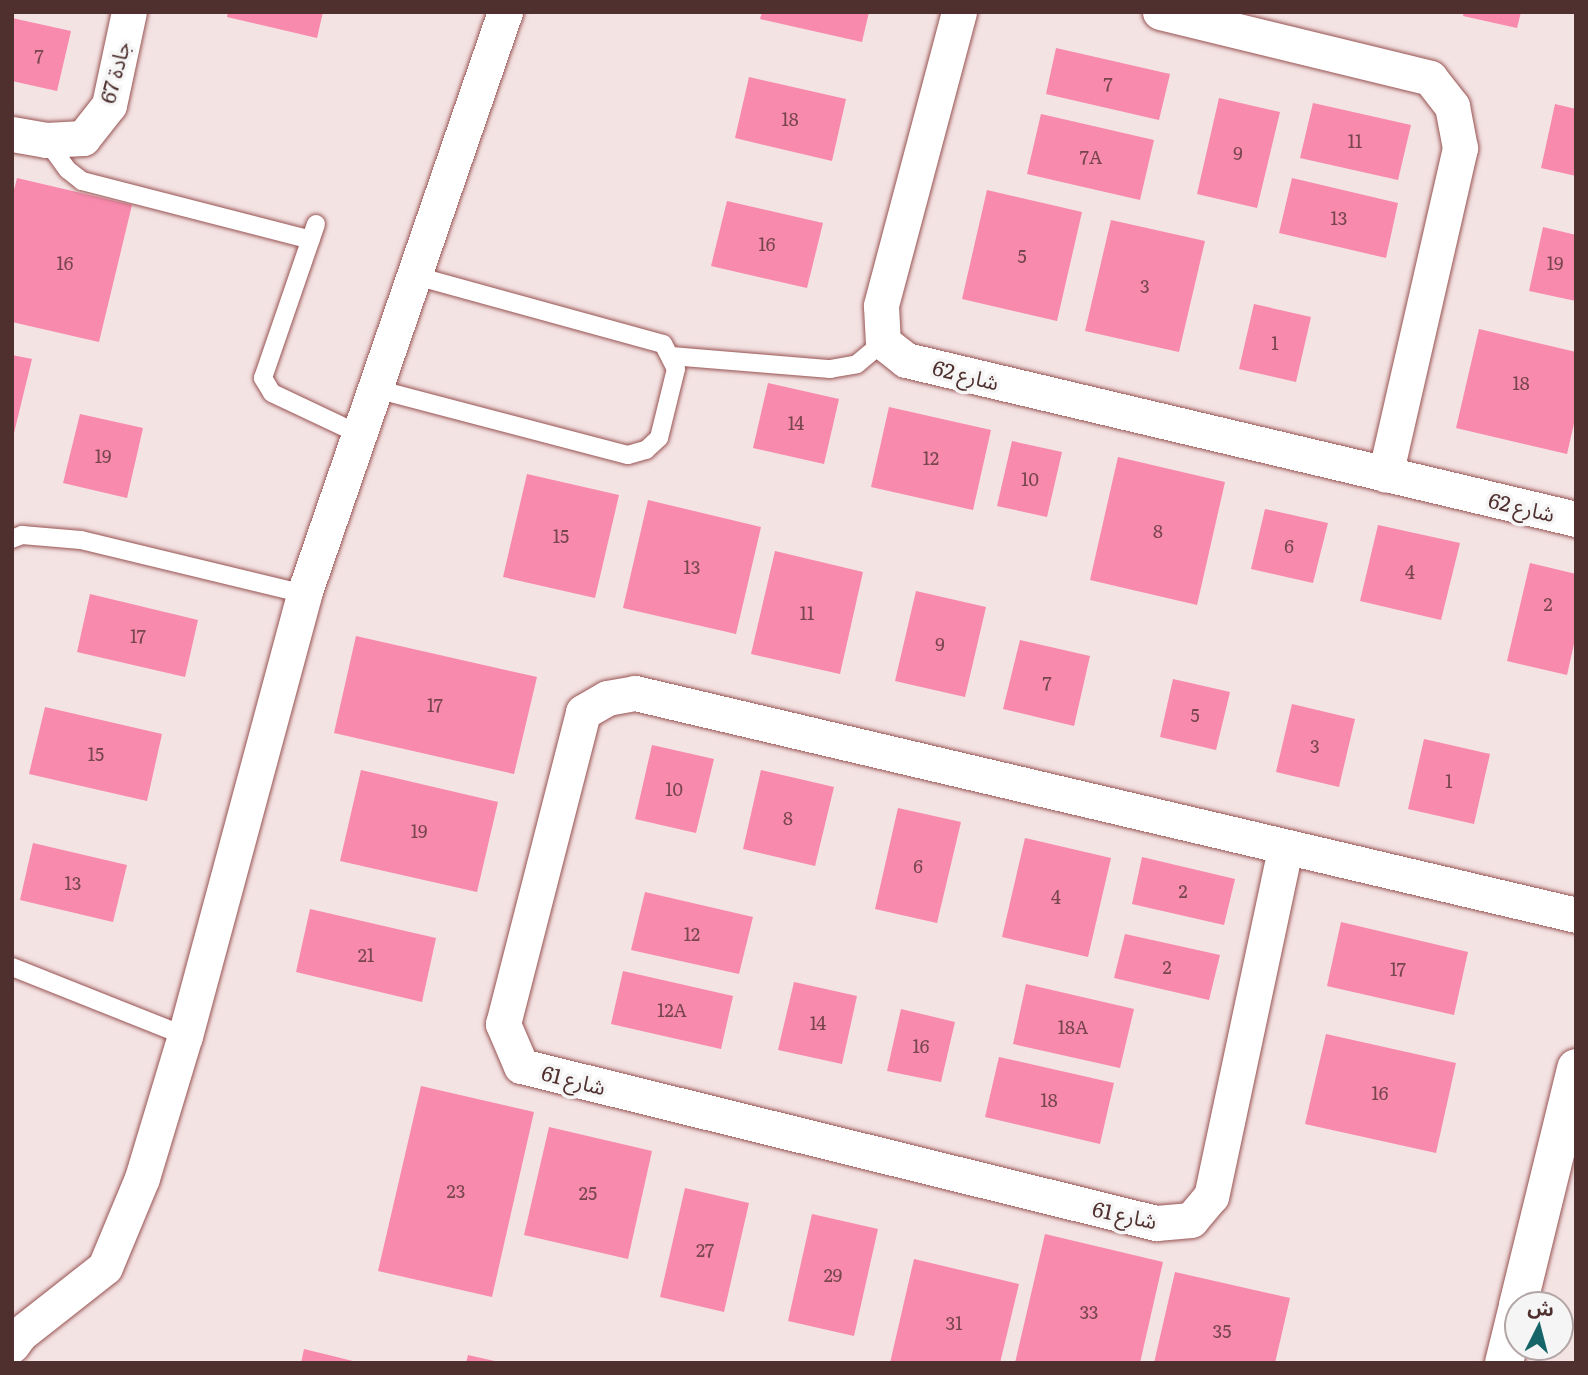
<!DOCTYPE html>
<html>
<head>
<meta charset="utf-8">
<style>
  body { margin:0 }
  #map { position:relative; width:1588px; height:1375px; overflow:hidden; background:#f4e3e3; font-family:Literata,"Noto Sans Arabic",serif }
  div>[style] { position:absolute }
  .building>* { inset:0; background:#f78aad }
  .roads { filter:drop-shadow(0 0 2px #985353) drop-shadow(0 0 2px #985353) }
  .service>* { height:18px; margin:-9px; padding:0 9px; transform-origin:9px; border-radius:9px; background:#fff }
  .minor>* { height:35px; margin:-17.5px; padding:0 17.5px; transform-origin:17.5px; border-radius:17.5px; background:#fff }
  .tertiary>* { height:38px; margin:-19px; padding:0 19px; transform-origin:19px; border-radius:19px; background:#fff }
  span { translate:-50% -50%; white-space:nowrap; text-align:center; line-height:1.15; -webkit-text-stroke:7px #f5f5f5; paint-order:stroke }
  .number-label { font-size:18px; color:#79464e }
  .number-label span { -webkit-text-stroke-width:0 }
  .street-label { font-size:21px; color:#4f302f }
  .frame { position:absolute; inset:0; border:14px solid #4f302f; pointer-events:none }
  .north { position:absolute; left:1504px; top:1291px; width:70px; height:70px; box-sizing:border-box; background:#f5f5f5; border:2px solid #b3a6a6; border-radius:50%; rotate:6deg; font-size:19px; font-weight:700; line-height:28px; text-align:center; color:#4f302f }
  .north::after { content:''; display:block; margin:auto; width:24px; height:32px; background:#156468; clip-path:polygon(50% 0,100% 100%,50% 72%,0 100%) }
</style>
</head>
<body>
<div id="map">
  <div class="building">
    <i style="clip-path:polygon(228px 12px,323px 12px,317px 38px,227px 17px)"></i>
    <i style="clip-path:polygon(762px 12px,869px 12px,862px 42px,760px 19px)"></i>
    <i style="clip-path:polygon(1464px 12px,1521px 12px,1517px 28px,1463px 16px)"></i>
    <i style="clip-path:polygon(12px 18px,71px 31px,57px 91px,12px 81px)"></i>
    <i style="clip-path:polygon(1056px 48px,1170px 74px,1159px 120px,1046px 94px)"></i>
    <i style="clip-path:polygon(749px 77px,846px 99px,832px 161px,735px 138px)"></i>
    <i style="clip-path:polygon(1219px 98px,1280px 112px,1257px 208px,1197px 194px)"></i>
    <i style="clip-path:polygon(1313px 103px,1411px 125px,1398px 180px,1300px 158px)"></i>
    <i style="clip-path:polygon(1555px 104px,1576px 109px,1576px 176px,1541px 168px)"></i>
    <i style="clip-path:polygon(1041px 114px,1154px 140px,1140px 200px,1027px 174px)"></i>
    <i style="clip-path:polygon(17px 178px,132px 205px,99px 342px,12px 322px,12px 198px)"></i>
    <i style="clip-path:polygon(1292px 178px,1398px 203px,1386px 258px,1279px 233px)"></i>
    <i style="clip-path:polygon(987px 190px,1082px 212px,1057px 321px,962px 299px)"></i>
    <i style="clip-path:polygon(727px 201px,823px 223px,807px 288px,711px 266px)"></i>
    <i style="clip-path:polygon(1111px 220px,1205px 241px,1179px 352px,1085px 331px)"></i>
    <i style="clip-path:polygon(1543px 227px,1576px 235px,1576px 301px,1529px 291px)"></i>
    <i style="clip-path:polygon(1254px 304px,1311px 317px,1296px 382px,1239px 369px)"></i>
    <i style="clip-path:polygon(1479px 329px,1576px 352px,1576px 415px,1567px 454px,1456px 428px)"></i>
    <i style="clip-path:polygon(12px 355px,32px 359px,13px 437px,12px 437px)"></i>
    <i style="clip-path:polygon(768px 383px,839px 399px,824px 464px,753px 448px)"></i>
    <i style="clip-path:polygon(889px 407px,991px 430px,973px 510px,871px 487px)"></i>
    <i style="clip-path:polygon(80px 414px,143px 428px,127px 498px,63px 483px)"></i>
    <i style="clip-path:polygon(1012px 441px,1062px 452px,1047px 517px,997px 506px)"></i>
    <i style="clip-path:polygon(1118px 457px,1225px 482px,1197px 605px,1090px 580px)"></i>
    <i style="clip-path:polygon(527px 474px,619px 495px,595px 598px,503px 577px)"></i>
    <i style="clip-path:polygon(648px 500px,761px 527px,736px 634px,623px 608px)"></i>
    <i style="clip-path:polygon(1265px 509px,1328px 523px,1313px 583px,1251px 569px)"></i>
    <i style="clip-path:polygon(1378px 525px,1460px 543px,1441px 620px,1360px 601px)"></i>
    <i style="clip-path:polygon(775px 551px,863px 572px,840px 674px,751px 654px)"></i>
    <i style="clip-path:polygon(1530px 563px,1576px 574px,1576px 635px,1567px 675px,1507px 661px)"></i>
    <i style="clip-path:polygon(916px 591px,986px 607px,965px 697px,895px 681px)"></i>
    <i style="clip-path:polygon(90px 594px,198px 620px,185px 677px,77px 652px)"></i>
    <i style="clip-path:polygon(356px 636px,537px 677px,514px 774px,334px 733px)"></i>
    <i style="clip-path:polygon(1020px 640px,1090px 656px,1074px 726px,1003px 709px)"></i>
    <i style="clip-path:polygon(1173px 679px,1230px 692px,1216px 750px,1160px 737px)"></i>
    <i style="clip-path:polygon(1292px 704px,1355px 719px,1339px 787px,1276px 772px)"></i>
    <i style="clip-path:polygon(45px 707px,162px 734px,147px 801px,29px 774px)"></i>
    <i style="clip-path:polygon(1424px 739px,1490px 754px,1474px 824px,1408px 809px)"></i>
    <i style="clip-path:polygon(652px 745px,714px 759px,696px 833px,635px 819px)"></i>
    <i style="clip-path:polygon(361px 770px,498px 802px,477px 892px,340px 861px)"></i>
    <i style="clip-path:polygon(761px 770px,834px 787px,815px 866px,743px 849px)"></i>
    <i style="clip-path:polygon(898px 808px,961px 822px,937px 923px,875px 909px)"></i>
    <i style="clip-path:polygon(1025px 838px,1111px 858px,1088px 957px,1002px 937px)"></i>
    <i style="clip-path:polygon(33px 843px,127px 865px,113px 922px,20px 900px)"></i>
    <i style="clip-path:polygon(1142px 857px,1235px 879px,1224px 925px,1132px 904px)"></i>
    <i style="clip-path:polygon(645px 892px,753px 917px,739px 974px,631px 950px)"></i>
    <i style="clip-path:polygon(310px 909px,436px 938px,422px 1002px,296px 972px)"></i>
    <i style="clip-path:polygon(1341px 922px,1468px 952px,1454px 1015px,1327px 986px)"></i>
    <i style="clip-path:polygon(1125px 934px,1220px 955px,1209px 1000px,1114px 978px)"></i>
    <i style="clip-path:polygon(623px 971px,733px 996px,721px 1049px,611px 1024px)"></i>
    <i style="clip-path:polygon(794px 982px,857px 996px,842px 1064px,778px 1050px)"></i>
    <i style="clip-path:polygon(1026px 984px,1134px 1009px,1120px 1068px,1013px 1044px)"></i>
    <i style="clip-path:polygon(901px 1009px,955px 1022px,941px 1082px,887px 1071px)"></i>
    <i style="clip-path:polygon(1326px 1034px,1456px 1063px,1436px 1153px,1305px 1124px)"></i>
    <i style="clip-path:polygon(999px 1057px,1114px 1083px,1100px 1144px,985px 1117px)"></i>
    <i style="clip-path:polygon(421px 1086px,534px 1112px,492px 1297px,378px 1271px)"></i>
    <i style="clip-path:polygon(549px 1127px,652px 1151px,628px 1259px,524px 1235px)"></i>
    <i style="clip-path:polygon(685px 1188px,749px 1203px,724px 1312px,660px 1297px)"></i>
    <i style="clip-path:polygon(812px 1214px,878px 1229px,854px 1336px,788px 1321px)"></i>
    <i style="clip-path:polygon(1045px 1234px,1163px 1262px,1140px 1363px,1015px 1363px)"></i>
    <i style="clip-path:polygon(914px 1259px,1019px 1284px,1000px 1363px,890px 1363px)"></i>
    <i style="clip-path:polygon(1175px 1272px,1290px 1298px,1275px 1363px,1154px 1363px)"></i>
    <i style="clip-path:polygon(304px 1349px,357px 1362px,357px 1363px,301px 1363px)"></i>
    <i style="clip-path:polygon(468px 1355px,499px 1362px,499px 1363px,466px 1363px)"></i>
  </div>
  <div class="roads">
    <div class="service">
      <i style="left:46px;top:140px;width:37px;rotate:54deg"></i>
      <i style="left:68px;top:170px;width:18px;rotate:38deg"></i>
      <i style="left:82px;top:181px;width:236px;rotate:14.4deg"></i>
      <i style="left:316px;top:224px;width:163px;rotate:109deg"></i>
      <i style="left:263px;top:378px;width:17px;rotate:59deg"></i>
      <i style="left:272px;top:393px;width:98px;rotate:25.3deg"></i>
      <i style="left:671px;top:356px;width:160px;rotate:4.7deg"></i>
      <i style="left:830px;top:369px;width:27px;rotate:-10deg"></i>
      <i style="left:857px;top:364px;width:34px;rotate:-40deg"></i>
      <i style="left:376px;top:389px;width:260px;rotate:14.7deg"></i>
      <i style="left:628px;top:455px;width:19px;rotate:-16deg"></i>
      <i style="left:646px;top:450px;width:18px;rotate:-43deg"></i>
      <i style="left:659px;top:438px;width:71px;rotate:-76.2deg"></i>
      <i style="left:676px;top:369px;width:28px;rotate:-117deg"></i>
      <i style="left:663px;top:344px;width:259px;rotate:-164.6deg"></i>
      <i style="left:12px;top:539px;width:11px;rotate:-22deg"></i>
      <i style="left:22px;top:535px;width:59px;rotate:4.8deg"></i>
      <i style="left:81px;top:540px;width:229px;rotate:13.6deg"></i>
      <i style="left:12px;top:967px;width:186px;rotate:21.7deg"></i>
    </div>
    <div class="minor">
      <i style="left:959px;top:12px;width:304px;rotate:104.9deg"></i>
      <i style="left:881px;top:306px;width:36px;rotate:87deg"></i>
      <i style="left:883px;top:342px;width:29px;rotate:38deg"></i>
      <i style="left:906px;top:360px;width:689px;rotate:13.35deg"></i>
      <i style="left:1160px;top:12px;width:278px;rotate:13.7deg"></i>
      <i style="left:1430px;top:78px;width:36px;rotate:52deg"></i>
      <i style="left:1452px;top:106px;width:43px;rotate:79.2deg"></i>
      <i style="left:1460px;top:148px;width:335px;rotate:102.9deg"></i>
      <i style="left:12px;top:134px;width:35px;rotate:10deg"></i>
      <i style="left:46px;top:140px;width:37px;rotate:-3deg"></i>
      <i style="left:83px;top:138px;width:42px;rotate:-51.8deg"></i>
      <i style="left:109px;top:105px;width:95px;rotate:-77.9deg"></i>
      <i style="left:1285px;top:849px;width:355px;rotate:102deg"></i>
      <i style="left:1211px;top:1196px;width:31px;rotate:130deg"></i>
      <i style="left:1191px;top:1220px;width:35px;rotate:175deg"></i>
      <i style="left:1156px;top:1223px;width:654px;rotate:-166.11deg"></i>
      <i style="left:521px;top:1066px;width:46px;rotate:-113.2deg"></i>
      <i style="left:503px;top:1024px;width:322px;rotate:-75.6deg"></i>
      <i style="left:583px;top:712px;width:28px;rotate:-30deg"></i>
      <i style="left:607px;top:698px;width:28px;rotate:-10deg"></i>
      <i style="left:635px;top:693px;width:967px;rotate:13.27deg"></i>
      <i style="left:12px;top:1345px;width:14px;rotate:-54deg"></i>
      <i style="left:20px;top:1334px;width:108px;rotate:-38.2deg"></i>
      <i style="left:105px;top:1267px;width:96px;rotate:-67.4deg"></i>
      <i style="left:142px;top:1178px;width:148px;rotate:-73.2deg"></i>
      <i style="left:185px;top:1036px;width:458px;rotate:-74.9deg"></i>
      <i style="left:304px;top:594px;width:616px;rotate:-70.95deg"></i>
    </div>
    <div class="tertiary">
      <i style="left:1518px;top:1305px;width:244px;rotate:-76.2deg"></i>
      <i style="left:1504px;top:1363px;width:59px;rotate:-76.2deg"></i>
    </div>
  </div>
  <div class="number-label">
    <span style="left:39px;top:56px">7</span>
    <span style="left:1108px;top:84px">7</span>
    <span style="left:790px;top:119px">18</span>
    <span style="left:1355px;top:141px">11</span>
    <span style="left:1238px;top:153px">9</span>
    <span style="left:1091px;top:157px">7A</span>
    <span style="left:1339px;top:218px">13</span>
    <span style="left:767px;top:244px">16</span>
    <span style="left:1022px;top:256px">5</span>
    <span style="left:65px;top:263px">16</span>
    <span style="left:1555px;top:263px">19</span>
    <span style="left:1145px;top:286px">3</span>
    <span style="left:1275px;top:343px">1</span>
    <span style="left:1521px;top:383px">18</span>
    <span style="left:796px;top:423px">14</span>
    <span style="left:103px;top:456px">19</span>
    <span style="left:931px;top:458px">12</span>
    <span style="left:1030px;top:479px">10</span>
    <span style="left:1158px;top:531px">8</span>
    <span style="left:561px;top:536px">15</span>
    <span style="left:1289px;top:546px">6</span>
    <span style="left:692px;top:567px">13</span>
    <span style="left:1410px;top:572px">4</span>
    <span style="left:1548px;top:604px">2</span>
    <span style="left:807px;top:613px">11</span>
    <span style="left:138px;top:636px">17</span>
    <span style="left:940px;top:644px">9</span>
    <span style="left:1047px;top:683px">7</span>
    <span style="left:435px;top:705px">17</span>
    <span style="left:1195px;top:715px">5</span>
    <span style="left:1315px;top:746px">3</span>
    <span style="left:96px;top:754px">15</span>
    <span style="left:1449px;top:781px">1</span>
    <span style="left:674px;top:789px">10</span>
    <span style="left:788px;top:818px">8</span>
    <span style="left:419px;top:831px">19</span>
    <span style="left:918px;top:866px">6</span>
    <span style="left:73px;top:883px">13</span>
    <span style="left:1183px;top:891px">2</span>
    <span style="left:1056px;top:897px">4</span>
    <span style="left:692px;top:934px">12</span>
    <span style="left:366px;top:955px">21</span>
    <span style="left:1167px;top:967px">2</span>
    <span style="left:1398px;top:969px">17</span>
    <span style="left:672px;top:1010px">12A</span>
    <span style="left:818px;top:1023px">14</span>
    <span style="left:1073px;top:1027px">18A</span>
    <span style="left:921px;top:1046px">16</span>
    <span style="left:1380px;top:1093px">16</span>
    <span style="left:1049px;top:1100px">18</span>
    <span style="left:456px;top:1191px">23</span>
    <span style="left:588px;top:1193px">25</span>
    <span style="left:705px;top:1250px">27</span>
    <span style="left:833px;top:1275px">29</span>
    <span style="left:1089px;top:1312px">33</span>
    <span style="left:954px;top:1323px">31</span>
    <span style="left:1222px;top:1331px">35</span>
  </div>
  <div class="street-label">
    <span style="left:114px;top:72px;rotate:-75deg">جادة 67</span>
    <span style="left:966px;top:374px;rotate:14deg">شارع 62</span>
    <span style="left:1522px;top:506px;rotate:13deg">شارع 62</span>
    <span style="left:574px;top:1079px;rotate:14deg">شارع 61</span>
    <span style="left:1125px;top:1214px;rotate:12deg">شارع 61</span>
  </div>
  <div class="frame"></div>
  <div class="north">ش</div>
</div>
</body>
</html>
